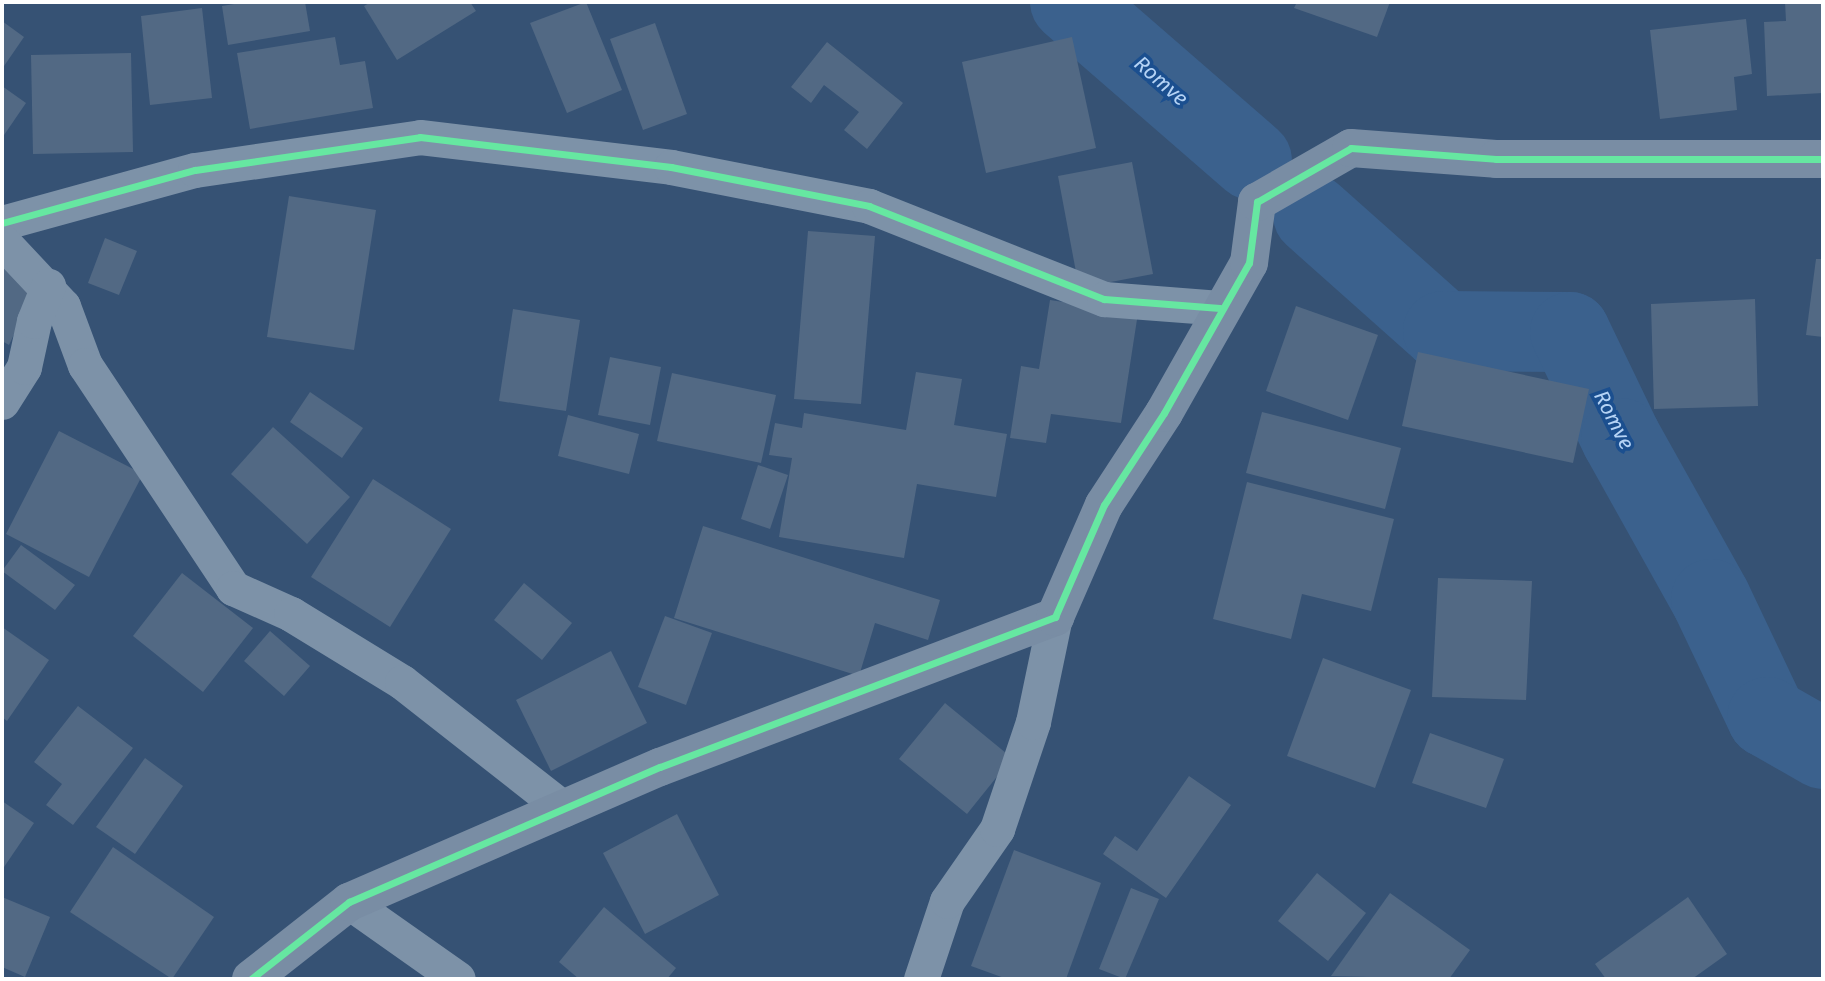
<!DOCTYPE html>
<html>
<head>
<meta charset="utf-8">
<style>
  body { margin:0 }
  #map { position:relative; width:1825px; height:981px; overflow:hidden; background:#365274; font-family:"Fira Sans",sans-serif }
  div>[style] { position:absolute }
  .river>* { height:80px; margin:-40px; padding:0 40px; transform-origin:40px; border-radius:40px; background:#3b618d }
  .building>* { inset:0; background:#526984 }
  .street>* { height:35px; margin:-17.5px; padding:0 17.5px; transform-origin:17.5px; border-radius:17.5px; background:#7d92a8 }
  .secondary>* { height:38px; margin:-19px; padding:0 19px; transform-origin:19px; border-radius:19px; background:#798da4 }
  .cycleway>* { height:7px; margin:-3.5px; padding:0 3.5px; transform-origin:3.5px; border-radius:3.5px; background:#66e7a1 }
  span { translate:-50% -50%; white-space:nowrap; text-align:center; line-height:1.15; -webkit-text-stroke:7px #1b4f8f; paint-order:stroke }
  .water-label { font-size:21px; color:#b5d3f5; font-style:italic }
  .frame { position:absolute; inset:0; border:4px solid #fff; pointer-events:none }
</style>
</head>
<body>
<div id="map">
  <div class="river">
    <i style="left:1070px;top:2px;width:241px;rotate:41deg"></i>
    <i style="left:1313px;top:215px;width:174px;rotate:41.7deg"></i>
    <i style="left:1443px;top:331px;width:127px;rotate:0.5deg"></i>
    <i style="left:1570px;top:332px;width:118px;rotate:64.3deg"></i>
    <i style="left:1621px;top:438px;width:184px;rotate:60.8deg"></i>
    <i style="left:1711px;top:599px;width:131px;rotate:64.6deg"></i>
    <i style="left:1767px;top:717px;width:64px;rotate:29.7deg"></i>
  </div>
  <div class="building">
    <i style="clip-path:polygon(246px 2px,305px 2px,310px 31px,228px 45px,222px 6px)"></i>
    <i style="clip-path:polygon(371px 2px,470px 2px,476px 11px,397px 60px,364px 6px)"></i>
    <i style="clip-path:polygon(586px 2px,622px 90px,567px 113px,530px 23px)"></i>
    <i style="clip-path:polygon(1297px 2px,1390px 2px,1377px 37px,1294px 8px)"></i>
    <i style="clip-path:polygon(1785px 2px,1823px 2px,1823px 93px,1767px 96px,1764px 22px,1786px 21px)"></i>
    <i style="clip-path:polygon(202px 8px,212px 98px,150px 105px,141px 16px)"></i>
    <i style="clip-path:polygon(1746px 19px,1752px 74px,1734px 77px,1737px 110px,1660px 119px,1650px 30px)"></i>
    <i style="clip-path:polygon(2px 21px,24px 37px,2px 69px)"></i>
    <i style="clip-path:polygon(655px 23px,687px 114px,643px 130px,610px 39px)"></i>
    <i style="clip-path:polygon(335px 37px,340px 65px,365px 61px,373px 108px,250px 129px,237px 53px)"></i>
    <i style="clip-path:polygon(1072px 37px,1096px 148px,986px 173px,962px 62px)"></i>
    <i style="clip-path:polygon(827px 42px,903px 103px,867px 149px,844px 130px,859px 112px,824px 85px,811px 103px,791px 87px)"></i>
    <i style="clip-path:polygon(131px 53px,133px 152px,33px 154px,31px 55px)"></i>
    <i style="clip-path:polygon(2px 86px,26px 103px,2px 138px)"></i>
    <i style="clip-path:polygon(1132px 162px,1153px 274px,1079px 288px,1058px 176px)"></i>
    <i style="clip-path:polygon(289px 196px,376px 210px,354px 350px,267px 337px)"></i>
    <i style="clip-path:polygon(808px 231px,875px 236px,861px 404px,794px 399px)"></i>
    <i style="clip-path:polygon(105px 238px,137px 251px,119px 295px,88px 283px)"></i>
    <i style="clip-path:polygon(1816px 259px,1823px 259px,1823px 337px,1806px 335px)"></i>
    <i style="clip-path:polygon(2px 263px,39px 281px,9px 345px,2px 341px)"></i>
    <i style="clip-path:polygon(1755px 299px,1758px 406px,1654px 409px,1651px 304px)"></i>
    <i style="clip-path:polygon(1050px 300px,1138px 313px,1121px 423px,1051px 414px,1046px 443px,1010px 438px,1021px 366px,1039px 369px)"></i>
    <i style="clip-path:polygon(1296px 306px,1378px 335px,1348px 420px,1266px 391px)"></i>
    <i style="clip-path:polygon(513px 309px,580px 320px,566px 411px,499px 401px)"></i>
    <i style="clip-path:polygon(1418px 352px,1589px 389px,1573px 463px,1402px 426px)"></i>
    <i style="clip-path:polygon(610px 357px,661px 367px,650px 425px,598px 415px)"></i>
    <i style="clip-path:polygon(916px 372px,962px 379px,954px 425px,1007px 434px,996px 497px,917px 484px,904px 558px,779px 537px,792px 458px,769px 455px,775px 423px,802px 428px,804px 413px,906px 430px)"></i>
    <i style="clip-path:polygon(672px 373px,776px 395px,761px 463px,657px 441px)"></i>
    <i style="clip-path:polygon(310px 392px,363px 428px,342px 458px,290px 422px)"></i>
    <i style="clip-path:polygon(1262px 412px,1401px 448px,1385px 509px,1246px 473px)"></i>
    <i style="clip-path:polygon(568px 415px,639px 434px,629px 474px,558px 456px)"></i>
    <i style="clip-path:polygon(273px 427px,350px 497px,307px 544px,231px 474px)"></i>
    <i style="clip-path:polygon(59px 431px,143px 474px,89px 577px,6px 534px)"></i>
    <i style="clip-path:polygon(758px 465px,788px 475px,770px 529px,741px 519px)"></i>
    <i style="clip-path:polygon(373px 479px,451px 529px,390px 627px,311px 577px)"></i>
    <i style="clip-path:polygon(1247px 482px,1394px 519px,1371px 611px,1302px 594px,1291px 639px,1213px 619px)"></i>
    <i style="clip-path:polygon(703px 526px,940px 600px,928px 640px,875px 623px,859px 676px,674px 618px)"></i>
    <i style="clip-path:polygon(21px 545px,75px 585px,55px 610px,2px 571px)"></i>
    <i style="clip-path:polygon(182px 573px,253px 628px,203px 692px,133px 636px)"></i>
    <i style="clip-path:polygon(1438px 578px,1532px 581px,1526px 700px,1432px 697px)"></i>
    <i style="clip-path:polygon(524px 583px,572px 623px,542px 660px,494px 620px)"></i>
    <i style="clip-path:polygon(665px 616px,712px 633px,686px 705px,638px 687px)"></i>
    <i style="clip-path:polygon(2px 627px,49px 660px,7px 721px,2px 717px)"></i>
    <i style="clip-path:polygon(270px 631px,310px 666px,284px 696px,244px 661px)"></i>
    <i style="clip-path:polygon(611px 651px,647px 723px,551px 771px,516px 700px)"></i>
    <i style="clip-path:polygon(1323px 658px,1411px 690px,1375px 788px,1287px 756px)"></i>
    <i style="clip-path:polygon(945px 703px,1012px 758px,967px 814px,899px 759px)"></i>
    <i style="clip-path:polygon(78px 706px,133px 748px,73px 825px,46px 805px,62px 784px,34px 762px)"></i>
    <i style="clip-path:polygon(1430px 733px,1504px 759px,1486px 808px,1412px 783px)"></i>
    <i style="clip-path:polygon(145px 758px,183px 786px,135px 854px,96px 827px)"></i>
    <i style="clip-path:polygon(1189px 776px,1231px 805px,1166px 898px,1103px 854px,1115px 836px,1137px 851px)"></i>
    <i style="clip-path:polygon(2px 801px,34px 823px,2px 870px)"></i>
    <i style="clip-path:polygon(677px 814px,719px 895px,645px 934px,603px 853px)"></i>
    <i style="clip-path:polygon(113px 847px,214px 917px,172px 979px,70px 912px)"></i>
    <i style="clip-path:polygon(1014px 850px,1101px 883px,1066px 979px,1007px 979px,971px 966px)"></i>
    <i style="clip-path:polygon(1317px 873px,1366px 913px,1328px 961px,1278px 921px)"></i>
    <i style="clip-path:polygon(1131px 888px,1159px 899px,1125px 979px,1099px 969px)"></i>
    <i style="clip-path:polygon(1390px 893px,1470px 950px,1449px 979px,1331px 976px)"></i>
    <i style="clip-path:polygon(2px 897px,50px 917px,25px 977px,2px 967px)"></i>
    <i style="clip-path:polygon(1688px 897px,1727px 954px,1692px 979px,1606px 979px,1595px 964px)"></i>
    <i style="clip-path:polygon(604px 907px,676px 968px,667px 979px,579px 979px,559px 962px)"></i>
  </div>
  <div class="street">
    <i style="left:2px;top:223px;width:200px;rotate:-15.4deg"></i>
    <i style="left:195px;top:170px;width:227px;rotate:-8.3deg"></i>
    <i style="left:420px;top:137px;width:253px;rotate:6.8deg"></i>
    <i style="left:671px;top:167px;width:202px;rotate:11.1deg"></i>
    <i style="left:869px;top:206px;width:253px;rotate:21.6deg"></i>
    <i style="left:1104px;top:299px;width:116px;rotate:4.4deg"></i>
    <i style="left:2px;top:241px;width:89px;rotate:46.8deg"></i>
    <i style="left:63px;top:306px;width:63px;rotate:69.6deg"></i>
    <i style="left:85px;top:365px;width:268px;rotate:56.4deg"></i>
    <i style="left:233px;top:588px;width:64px;rotate:24.1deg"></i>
    <i style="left:291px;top:614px;width:130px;rotate:31.5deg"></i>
    <i style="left:402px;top:682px;width:206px;rotate:38.1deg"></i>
    <i style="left:2px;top:402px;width:41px;rotate:-57.8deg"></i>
    <i style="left:24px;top:367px;width:47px;rotate:-77.7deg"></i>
    <i style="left:34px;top:321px;width:38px;rotate:-68deg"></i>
    <i style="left:349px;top:902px;width:133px;rotate:35.2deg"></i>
    <i style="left:921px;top:979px;width:82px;rotate:-71.6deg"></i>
    <i style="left:947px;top:901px;width:88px;rotate:-55.2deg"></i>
    <i style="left:997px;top:829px;width:113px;rotate:-71.4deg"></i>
    <i style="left:1033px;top:722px;width:107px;rotate:-78.2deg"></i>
  </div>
  <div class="secondary">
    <i style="left:251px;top:979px;width:125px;rotate:-38.2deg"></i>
    <i style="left:349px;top:902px;width:339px;rotate:-23.5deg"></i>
    <i style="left:660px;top:767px;width:423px;rotate:-20.8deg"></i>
    <i style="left:1055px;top:617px;width:122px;rotate:-66.4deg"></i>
    <i style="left:1104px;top:505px;width:110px;rotate:-56.9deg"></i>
    <i style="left:1164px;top:413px;width:172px;rotate:-60.5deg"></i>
    <i style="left:1249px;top:263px;width:62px;rotate:-82.5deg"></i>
    <i style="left:1257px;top:202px;width:108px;rotate:-29.9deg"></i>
    <i style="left:1351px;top:148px;width:145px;rotate:4.3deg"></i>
    <i style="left:1496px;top:159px;width:327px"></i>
  </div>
  <div class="cycleway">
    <i style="left:2px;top:223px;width:200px;rotate:-15.4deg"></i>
    <i style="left:195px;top:170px;width:227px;rotate:-8.3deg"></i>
    <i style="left:420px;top:137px;width:253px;rotate:6.8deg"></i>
    <i style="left:671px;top:167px;width:202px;rotate:11.1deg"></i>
    <i style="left:869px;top:206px;width:253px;rotate:21.6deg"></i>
    <i style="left:1104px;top:299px;width:116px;rotate:4.4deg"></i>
    <i style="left:251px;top:979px;width:125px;rotate:-38.2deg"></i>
    <i style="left:349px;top:902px;width:339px;rotate:-23.5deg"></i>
    <i style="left:660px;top:767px;width:423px;rotate:-20.8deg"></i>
    <i style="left:1055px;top:617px;width:122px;rotate:-66.4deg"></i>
    <i style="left:1104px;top:505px;width:110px;rotate:-56.9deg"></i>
    <i style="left:1164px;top:413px;width:172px;rotate:-60.5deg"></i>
    <i style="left:1249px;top:263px;width:62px;rotate:-82.5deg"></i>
    <i style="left:1257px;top:202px;width:108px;rotate:-29.9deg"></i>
    <i style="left:1351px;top:148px;width:145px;rotate:4.3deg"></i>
    <i style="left:1496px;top:159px;width:327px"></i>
  </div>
  <div class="water-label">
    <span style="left:1161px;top:81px;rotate:41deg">Romve</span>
    <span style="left:1614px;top:420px;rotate:63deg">Romve</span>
  </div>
  <div class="frame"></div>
</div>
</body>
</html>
